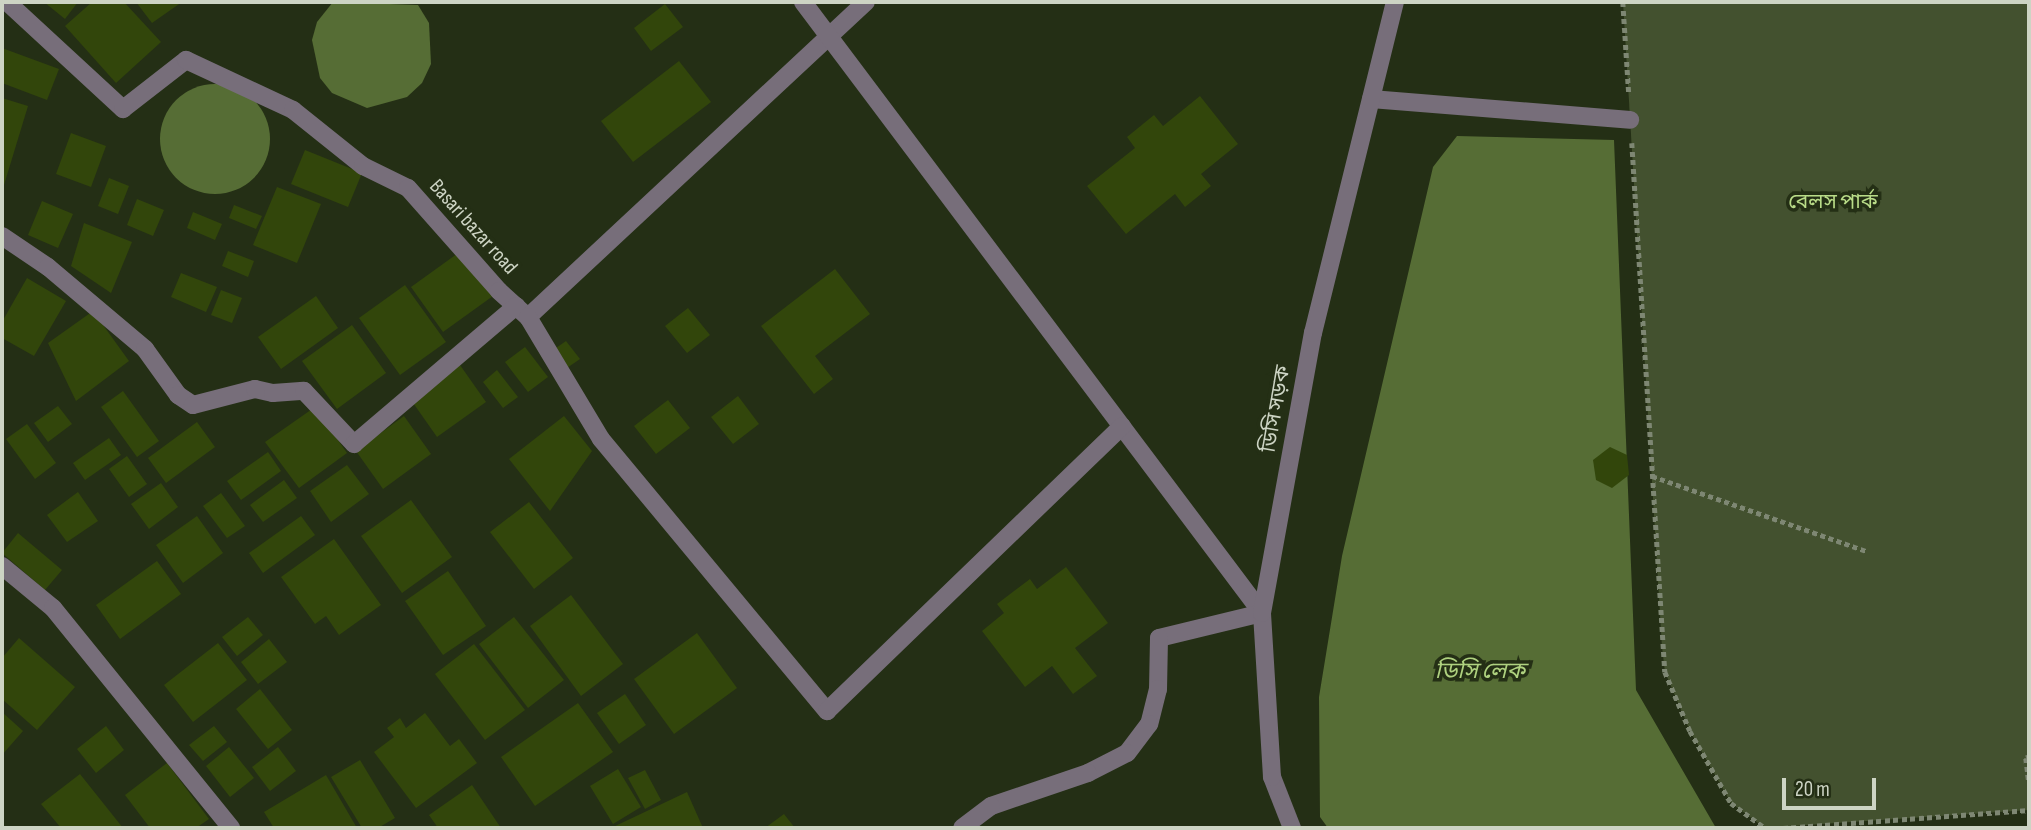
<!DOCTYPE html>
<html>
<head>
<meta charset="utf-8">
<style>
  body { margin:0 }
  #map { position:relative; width:2031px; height:830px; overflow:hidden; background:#242f15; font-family:"Sofia Sans Condensed","Noto Sans Bengali",sans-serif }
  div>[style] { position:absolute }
  .green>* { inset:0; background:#43512f }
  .water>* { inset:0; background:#566d35 }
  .round { border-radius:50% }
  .building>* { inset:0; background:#32460b }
  .path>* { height:4.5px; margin-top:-2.25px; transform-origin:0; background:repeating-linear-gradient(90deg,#7e8773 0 5px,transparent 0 8.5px) }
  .minor>* { height:18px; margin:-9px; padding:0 9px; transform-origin:9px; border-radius:9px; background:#776e7a }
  span { translate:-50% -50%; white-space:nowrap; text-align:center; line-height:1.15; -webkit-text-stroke:7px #242f15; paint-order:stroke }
  .park-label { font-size:21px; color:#b9dc88 }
  .street-label { font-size:21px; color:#cdd4c4 }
  .water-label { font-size:23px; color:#afd27f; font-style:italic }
  .frame { position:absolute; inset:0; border:4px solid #cdd4c4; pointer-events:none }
  .scale { position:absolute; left:1782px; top:778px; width:94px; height:32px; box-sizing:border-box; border:4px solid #cdd4c4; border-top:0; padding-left:9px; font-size:21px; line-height:24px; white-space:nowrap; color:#cdd4c4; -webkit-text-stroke:5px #242f15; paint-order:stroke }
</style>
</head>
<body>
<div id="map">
  <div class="green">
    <i style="clip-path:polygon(1623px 2px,2029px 2px,2029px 810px,1765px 828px,1731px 803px,1690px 731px,1665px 672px,1662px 647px)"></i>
  </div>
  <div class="water">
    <i style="clip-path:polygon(333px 2px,418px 5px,429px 23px,431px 64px,422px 83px,407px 97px,367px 108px,332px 93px,320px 78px,312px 40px,317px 22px)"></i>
    <i class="round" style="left:160px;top:84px;width:110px;height:110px"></i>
    <i style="clip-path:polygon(1457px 136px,1614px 140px,1636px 690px,1716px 828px,1328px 828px,1320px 817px,1319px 697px,1342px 556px,1433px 167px)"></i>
  </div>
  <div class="building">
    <i style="clip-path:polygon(44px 2px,78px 2px,65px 19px)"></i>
    <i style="clip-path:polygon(92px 2px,124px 2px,161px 42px,116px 83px,65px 26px)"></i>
    <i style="clip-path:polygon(136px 2px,182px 2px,152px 23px)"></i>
    <i style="clip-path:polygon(665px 4px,683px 27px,651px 51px,634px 28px)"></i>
    <i style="clip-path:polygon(2px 48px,59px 69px,47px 100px,2px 83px)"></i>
    <i style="clip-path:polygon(679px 61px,711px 102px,633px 162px,601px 121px)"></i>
    <i style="clip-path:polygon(1200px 96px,1238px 144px,1201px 174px,1211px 186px,1185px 207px,1175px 194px,1126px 234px,1087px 186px,1135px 148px,1127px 137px,1154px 115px,1163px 126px)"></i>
    <i style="clip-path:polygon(2px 98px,28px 106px,4px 185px,2px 184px)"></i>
    <i style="clip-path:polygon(71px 133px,106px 146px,91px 187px,56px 174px)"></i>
    <i style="clip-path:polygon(305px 150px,362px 173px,348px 207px,291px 184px)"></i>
    <i style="clip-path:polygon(109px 178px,129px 186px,118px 214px,98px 206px)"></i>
    <i style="clip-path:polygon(277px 187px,321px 204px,297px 263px,253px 245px)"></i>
    <i style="clip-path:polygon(137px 199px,164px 210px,153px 236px,127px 225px)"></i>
    <i style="clip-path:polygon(42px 201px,73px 214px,58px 248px,28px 235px)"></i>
    <i style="clip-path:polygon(234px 205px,262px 216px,256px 229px,229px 218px)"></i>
    <i style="clip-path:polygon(193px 212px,222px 224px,215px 240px,187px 228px)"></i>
    <i style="clip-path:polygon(84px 223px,132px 242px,111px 293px,71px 266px)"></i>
    <i style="clip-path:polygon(228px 251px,254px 261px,248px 277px,222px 266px)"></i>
    <i style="clip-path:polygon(461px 251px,493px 296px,443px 332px,411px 287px)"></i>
    <i style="clip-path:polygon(835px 269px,870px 314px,815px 356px,833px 379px,814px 394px,761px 326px)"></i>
    <i style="clip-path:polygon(181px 273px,217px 287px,206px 312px,171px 297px)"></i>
    <i style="clip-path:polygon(27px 278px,66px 301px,34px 356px,2px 338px,2px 322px)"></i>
    <i style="clip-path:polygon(405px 285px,446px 342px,400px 375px,359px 318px)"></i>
    <i style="clip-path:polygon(221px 290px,242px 298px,232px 323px,211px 315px)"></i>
    <i style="clip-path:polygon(316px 296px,338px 328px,281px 369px,258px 337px)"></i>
    <i style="clip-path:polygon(688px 308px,710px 335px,687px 353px,665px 326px)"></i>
    <i style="clip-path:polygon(93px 311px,129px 361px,76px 401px,48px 343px)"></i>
    <i style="clip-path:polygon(352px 325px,386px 373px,337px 409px,302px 361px)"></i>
    <i style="clip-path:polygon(566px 341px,580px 359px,567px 368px,553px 350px)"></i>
    <i style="clip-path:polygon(525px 347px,548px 377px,528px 392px,505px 362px)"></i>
    <i style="clip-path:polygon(460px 365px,486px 402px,437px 437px,411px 400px)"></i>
    <i style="clip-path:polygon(497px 370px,518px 397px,503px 408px,483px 382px)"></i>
    <i style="clip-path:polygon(123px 391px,159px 441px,137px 457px,101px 407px)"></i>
    <i style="clip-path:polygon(738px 396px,759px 424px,733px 444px,711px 417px)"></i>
    <i style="clip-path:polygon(668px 400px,690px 428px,656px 454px,634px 426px)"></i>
    <i style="clip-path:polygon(58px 406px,72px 424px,48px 442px,34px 423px)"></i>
    <i style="clip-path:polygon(315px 407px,347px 453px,299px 488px,265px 442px)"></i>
    <i style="clip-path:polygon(404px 416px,431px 454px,383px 489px,356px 451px)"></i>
    <i style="clip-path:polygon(564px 416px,592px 451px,550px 511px,509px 459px)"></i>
    <i style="clip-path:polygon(197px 422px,215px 447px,166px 483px,148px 458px)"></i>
    <i style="clip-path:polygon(27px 424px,56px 463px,35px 479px,6px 439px)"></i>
    <i style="clip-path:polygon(109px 438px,121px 455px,85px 480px,73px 463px)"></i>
    <i style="clip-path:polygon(1610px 447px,1627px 455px,1629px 475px,1612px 488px,1596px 480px,1593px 460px)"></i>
    <i style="clip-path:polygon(268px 452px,281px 471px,241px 500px,227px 481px)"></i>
    <i style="clip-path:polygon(127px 456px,147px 484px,129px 497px,109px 469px)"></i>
    <i style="clip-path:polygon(347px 465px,369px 494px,331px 522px,310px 491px)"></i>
    <i style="clip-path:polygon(284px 480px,297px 498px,263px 522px,250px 505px)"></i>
    <i style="clip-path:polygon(161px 483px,178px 507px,149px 529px,131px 504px)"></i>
    <i style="clip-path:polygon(78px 492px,98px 521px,67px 542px,47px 515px)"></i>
    <i style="clip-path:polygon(221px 493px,245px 526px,227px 538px,203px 506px)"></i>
    <i style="clip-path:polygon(411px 500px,452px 557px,402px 593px,361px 536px)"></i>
    <i style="clip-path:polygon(529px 502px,573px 558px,534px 589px,490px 532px)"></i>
    <i style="clip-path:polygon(197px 516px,223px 553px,183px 583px,156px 545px)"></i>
    <i style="clip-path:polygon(301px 516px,315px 535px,263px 573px,249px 553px)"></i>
    <i style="clip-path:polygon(18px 533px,62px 570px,45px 590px,2px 553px)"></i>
    <i style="clip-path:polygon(334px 539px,381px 605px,339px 635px,326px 616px,315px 624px,281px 577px)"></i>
    <i style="clip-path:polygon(157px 561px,181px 594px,120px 639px,96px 605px)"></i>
    <i style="clip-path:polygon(1066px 567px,1108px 623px,1075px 648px,1097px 676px,1073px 694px,1052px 666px,1025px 687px,982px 631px,1004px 613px,997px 604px,1030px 579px,1037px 589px)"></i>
    <i style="clip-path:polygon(448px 571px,486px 626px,443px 655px,405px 601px)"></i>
    <i style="clip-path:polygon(571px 595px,623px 664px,581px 696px,530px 626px)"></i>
    <i style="clip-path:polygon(248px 617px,263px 635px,237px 656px,222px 637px)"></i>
    <i style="clip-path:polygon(514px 617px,564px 680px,528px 708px,479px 644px)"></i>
    <i style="clip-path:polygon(697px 633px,737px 688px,674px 734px,634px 679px)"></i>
    <i style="clip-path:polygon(19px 638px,75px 687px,37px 730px,2px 699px,2px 658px)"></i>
    <i style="clip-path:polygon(269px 639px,287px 662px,258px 684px,241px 662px)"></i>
    <i style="clip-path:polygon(218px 643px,247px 680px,193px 722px,164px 685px)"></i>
    <i style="clip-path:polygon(474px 644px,525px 710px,485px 740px,435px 674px)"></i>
    <i style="clip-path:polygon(260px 689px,292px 730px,268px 749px,236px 709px)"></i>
    <i style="clip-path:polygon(625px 694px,646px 725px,619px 744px,597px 713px)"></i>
    <i style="clip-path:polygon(578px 703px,613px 752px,535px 806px,501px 757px)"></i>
    <i style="clip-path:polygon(2px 712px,23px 731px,2px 755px)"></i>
    <i style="clip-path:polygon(425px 713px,450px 746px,459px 739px,477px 763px,416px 808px,374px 752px,394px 737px,387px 728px,400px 718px,406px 728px)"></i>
    <i style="clip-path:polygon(106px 726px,124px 750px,96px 773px,77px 749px)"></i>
    <i style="clip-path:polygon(214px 726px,227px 742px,203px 761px,189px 745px)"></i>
    <i style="clip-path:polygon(229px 747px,254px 778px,230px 797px,206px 766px)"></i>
    <i style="clip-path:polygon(278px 747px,296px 771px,270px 791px,252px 767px)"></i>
    <i style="clip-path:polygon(360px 760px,395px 818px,378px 828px,362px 828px,331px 777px)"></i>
    <i style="clip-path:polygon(167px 763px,209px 819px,196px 828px,150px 828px,125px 795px)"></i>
    <i style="clip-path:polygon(618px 769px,641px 807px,613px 824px,590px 786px)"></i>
    <i style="clip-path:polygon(645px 770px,661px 800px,645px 809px,628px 778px)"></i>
    <i style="clip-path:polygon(80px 774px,123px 828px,61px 828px,41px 804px)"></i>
    <i style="clip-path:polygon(326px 775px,357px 828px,274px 828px,264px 812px)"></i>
    <i style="clip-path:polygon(472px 785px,501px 828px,438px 828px,429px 815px)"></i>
    <i style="clip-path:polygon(687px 792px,703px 828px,611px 828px)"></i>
    <i style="clip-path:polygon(784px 814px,795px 828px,765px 828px)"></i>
  </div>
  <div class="path">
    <i style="left:1623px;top:2px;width:93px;rotate:86.3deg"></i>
    <i style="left:1632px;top:143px;width:530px;rotate:86.43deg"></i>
    <i style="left:1665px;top:672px;width:64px;rotate:67deg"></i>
    <i style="left:1690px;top:731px;width:83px;rotate:60.3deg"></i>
    <i style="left:1731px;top:803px;width:42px;rotate:36.3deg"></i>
    <i style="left:1652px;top:476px;width:227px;rotate:19.3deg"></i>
    <i style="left:2029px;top:757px;width:3px;rotate:162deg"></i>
    <i style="left:2026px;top:758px;width:25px;rotate:83deg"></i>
    <i style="left:1783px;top:828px;width:247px;rotate:-4.2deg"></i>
  </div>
  <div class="minor">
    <i style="left:7px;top:2px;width:158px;rotate:42.7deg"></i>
    <i style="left:123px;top:109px;width:80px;rotate:-37.9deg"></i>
    <i style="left:186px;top:60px;width:118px;rotate:25deg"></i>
    <i style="left:293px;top:110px;width:90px;rotate:38.7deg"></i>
    <i style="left:363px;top:166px;width:50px;rotate:26.1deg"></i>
    <i style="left:408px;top:188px;width:137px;rotate:48.5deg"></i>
    <i style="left:499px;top:291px;width:39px;rotate:42deg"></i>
    <i style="left:528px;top:317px;width:462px;rotate:-43deg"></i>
    <i style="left:803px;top:2px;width:764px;rotate:53.09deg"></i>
    <i style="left:1262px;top:613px;width:106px;rotate:166.4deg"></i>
    <i style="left:1159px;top:638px;width:51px;rotate:91.1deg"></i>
    <i style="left:1158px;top:689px;width:36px;rotate:104deg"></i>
    <i style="left:1149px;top:724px;width:36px;rotate:127deg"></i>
    <i style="left:1127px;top:753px;width:44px;rotate:152.9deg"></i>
    <i style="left:1088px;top:773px;width:102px;rotate:161.2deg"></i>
    <i style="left:991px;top:806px;width:36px;rotate:143deg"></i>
    <i style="left:1371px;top:99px;width:260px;rotate:4.6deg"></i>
    <i style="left:2px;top:236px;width:55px;rotate:34deg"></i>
    <i style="left:48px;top:267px;width:127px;rotate:40.2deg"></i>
    <i style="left:145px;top:349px;width:57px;rotate:54.3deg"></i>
    <i style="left:178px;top:395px;width:18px;rotate:34deg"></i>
    <i style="left:193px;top:405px;width:64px;rotate:-14.5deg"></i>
    <i style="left:255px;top:389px;width:18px;rotate:13deg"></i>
    <i style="left:273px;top:393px;width:31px;rotate:-4deg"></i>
    <i style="left:304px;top:391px;width:73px;rotate:46.7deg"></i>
    <i style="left:354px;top:444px;width:213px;rotate:-40.4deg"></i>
    <i style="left:528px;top:317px;width:142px;rotate:59.1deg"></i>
    <i style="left:601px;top:439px;width:354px;rotate:50.3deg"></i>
    <i style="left:827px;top:711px;width:410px;rotate:-44deg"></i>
    <i style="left:2px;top:566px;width:66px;rotate:39.5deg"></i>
    <i style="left:53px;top:608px;width:283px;rotate:51deg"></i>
    <i style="left:1292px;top:828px;width:55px;rotate:-111.4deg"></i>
    <i style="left:1272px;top:777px;width:164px;rotate:-93.5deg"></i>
    <i style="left:1262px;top:613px;width:285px;rotate:-79.7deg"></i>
    <i style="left:1313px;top:333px;width:341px;rotate:-76.1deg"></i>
  </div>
  <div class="park-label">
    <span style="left:1833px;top:202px">বেলস পার্ক</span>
  </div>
  <div class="street-label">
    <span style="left:473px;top:227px;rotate:48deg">Basari bazar road</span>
    <span style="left:1276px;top:409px;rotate:-80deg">ডিসি সড়ক</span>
  </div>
  <div class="water-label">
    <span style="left:1480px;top:671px">ডিসি লেক</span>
  </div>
  <div class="frame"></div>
  <div class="scale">20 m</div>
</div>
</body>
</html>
